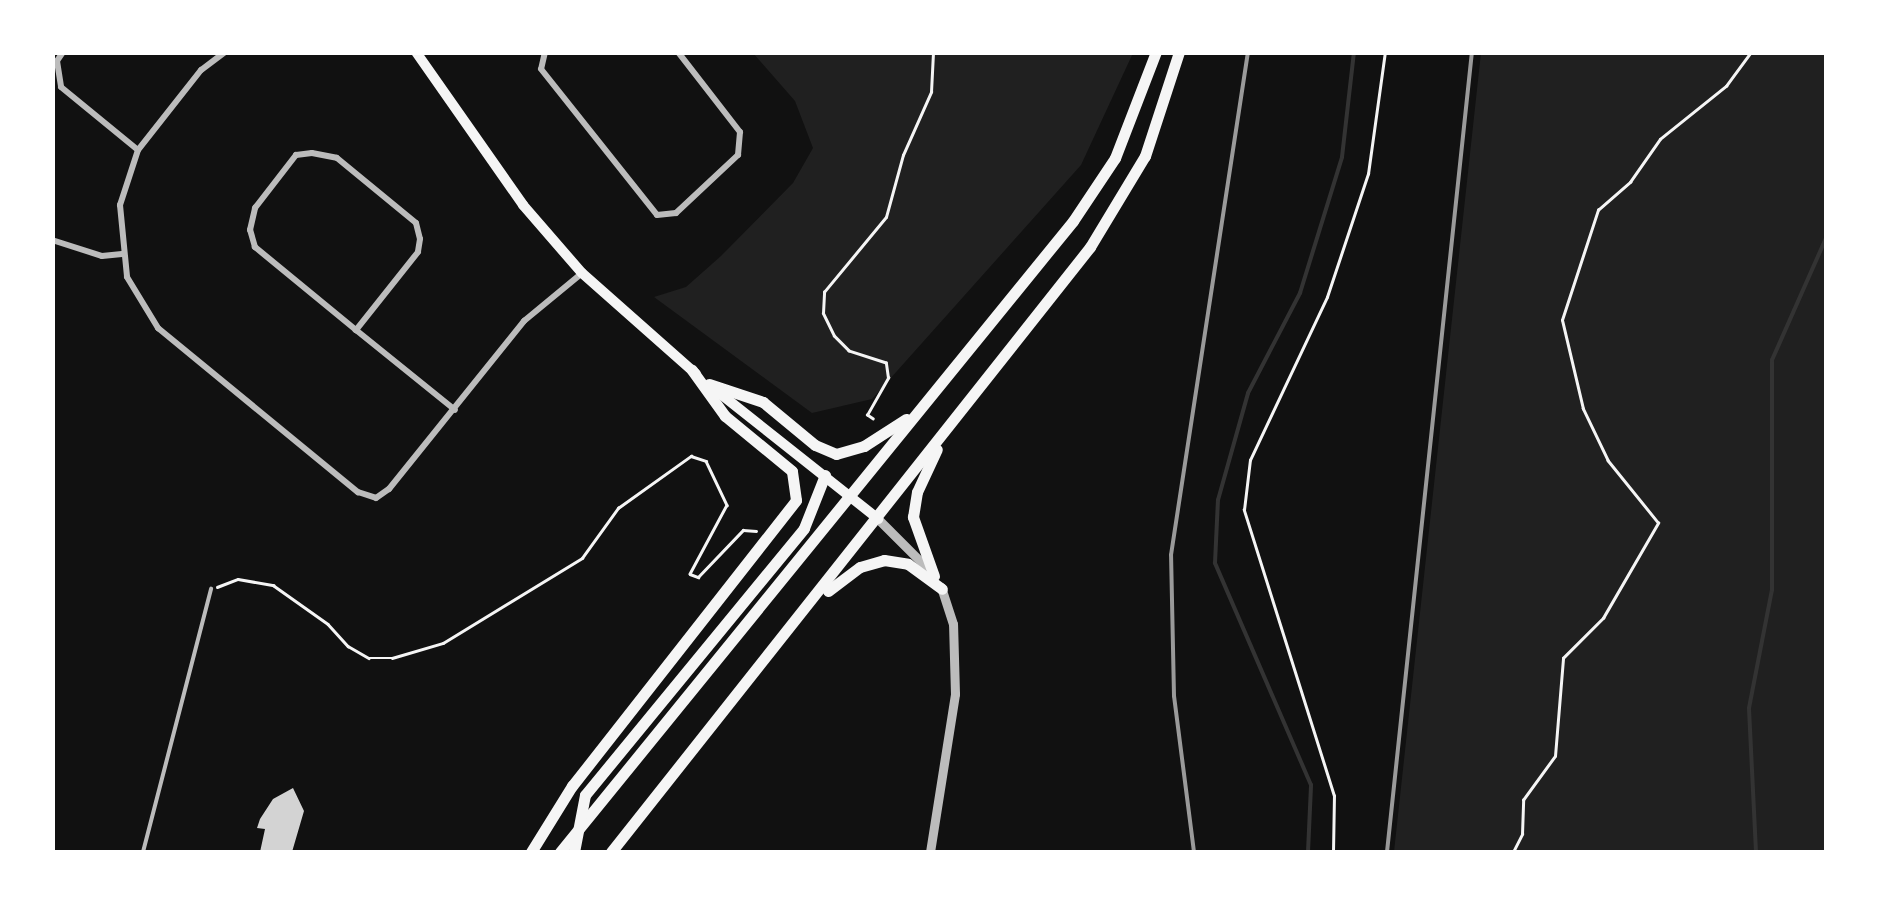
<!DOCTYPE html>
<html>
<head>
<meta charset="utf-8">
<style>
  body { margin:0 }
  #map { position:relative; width:1879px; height:905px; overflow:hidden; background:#111; font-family:Raleway,sans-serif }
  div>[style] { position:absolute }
  .green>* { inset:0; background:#202020 }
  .stream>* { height:4px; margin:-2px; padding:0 2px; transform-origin:2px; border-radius:2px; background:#333 }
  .building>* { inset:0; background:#d3d3d3 }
  .path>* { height:2.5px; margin:-1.25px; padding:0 1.25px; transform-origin:1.25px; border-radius:1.25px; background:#f5f5f5 }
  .service>* { height:4px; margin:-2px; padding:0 2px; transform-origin:2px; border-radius:2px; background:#bcbcbc }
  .minor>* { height:6px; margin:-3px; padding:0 3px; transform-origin:3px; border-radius:3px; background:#bcbcbc }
  .tertiary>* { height:9px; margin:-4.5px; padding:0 4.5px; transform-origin:4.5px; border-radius:4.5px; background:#bcbcbc }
  .primary>* { height:10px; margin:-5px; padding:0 5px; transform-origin:5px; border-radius:5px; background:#f5f5f5 }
  .trunk>* { height:11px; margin:-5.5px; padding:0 5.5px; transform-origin:5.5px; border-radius:5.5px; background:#f5f5f5 }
  .rail>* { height:4px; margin:-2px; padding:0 2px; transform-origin:2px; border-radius:2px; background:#9a9a9a }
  span { translate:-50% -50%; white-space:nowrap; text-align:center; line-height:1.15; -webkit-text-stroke:10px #fff; paint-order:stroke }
  .frame { position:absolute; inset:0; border:55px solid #fff; pointer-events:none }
</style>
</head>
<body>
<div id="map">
  <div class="green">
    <i style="clip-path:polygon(753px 53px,1133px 53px,1081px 165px,872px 399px,812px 413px,654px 297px,686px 287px,721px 256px,793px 183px,813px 148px,795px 101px)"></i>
    <i style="clip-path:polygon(1481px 53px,1826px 53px,1826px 852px,1394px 852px)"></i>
  </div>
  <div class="stream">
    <i style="left:1308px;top:852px;width:67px;rotate:-87.4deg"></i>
    <i style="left:1311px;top:785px;width:242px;rotate:-113.4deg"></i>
    <i style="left:1215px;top:563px;width:63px;rotate:-87.3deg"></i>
    <i style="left:1218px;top:500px;width:111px;rotate:-74.3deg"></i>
    <i style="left:1248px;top:393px;width:113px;rotate:-62.5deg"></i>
    <i style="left:1300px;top:293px;width:142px;rotate:-72.8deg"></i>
    <i style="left:1342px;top:157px;width:106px;rotate:-83.5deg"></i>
    <i style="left:1756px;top:852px;width:144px;rotate:-92.8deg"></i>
    <i style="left:1749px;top:708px;width:120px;rotate:-79deg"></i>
    <i style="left:1772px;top:590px;width:230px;rotate:-90deg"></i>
    <i style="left:1772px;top:360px;width:133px;rotate:-66.1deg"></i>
  </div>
  <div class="building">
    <i style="clip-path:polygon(293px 788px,304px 811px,292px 852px,260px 852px,265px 829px,257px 828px,260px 819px,273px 799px)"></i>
  </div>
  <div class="path">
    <i style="left:873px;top:419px;width:7px;rotate:-146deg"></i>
    <i style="left:867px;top:415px;width:43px;rotate:-60.4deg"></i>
    <i style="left:888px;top:378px;width:15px;rotate:-98deg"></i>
    <i style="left:886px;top:363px;width:39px;rotate:-162deg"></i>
    <i style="left:849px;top:351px;width:21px;rotate:-135deg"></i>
    <i style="left:834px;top:336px;width:25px;rotate:-116deg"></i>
    <i style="left:823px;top:313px;width:21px;rotate:-87deg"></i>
    <i style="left:824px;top:292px;width:97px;rotate:-50.4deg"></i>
    <i style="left:886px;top:217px;width:64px;rotate:-74.7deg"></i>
    <i style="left:903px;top:155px;width:69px;rotate:-66deg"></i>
    <i style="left:931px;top:92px;width:40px;rotate:-87.1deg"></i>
    <i style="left:217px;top:587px;width:22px;rotate:-21deg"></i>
    <i style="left:238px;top:579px;width:36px;rotate:10deg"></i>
    <i style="left:273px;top:585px;width:67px;rotate:35.3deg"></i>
    <i style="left:328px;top:624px;width:30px;rotate:48deg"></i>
    <i style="left:348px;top:646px;width:24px;rotate:30deg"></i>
    <i style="left:369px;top:658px;width:23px"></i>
    <i style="left:392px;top:658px;width:53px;rotate:-16.4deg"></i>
    <i style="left:443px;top:643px;width:163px;rotate:-31.4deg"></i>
    <i style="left:582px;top:558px;width:62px;rotate:-54.2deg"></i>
    <i style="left:618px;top:508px;width:90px;rotate:-35.5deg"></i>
    <i style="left:691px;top:456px;width:16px;rotate:18deg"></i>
    <i style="left:706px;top:461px;width:49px;rotate:64.5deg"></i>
    <i style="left:727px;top:505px;width:78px;rotate:118.2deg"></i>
    <i style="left:690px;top:574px;width:9px;rotate:21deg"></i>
    <i style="left:698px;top:577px;width:65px;rotate:-46.2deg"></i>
    <i style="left:743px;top:530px;width:13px;rotate:4deg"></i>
    <i style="left:1333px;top:852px;width:56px;rotate:-89deg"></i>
    <i style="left:1334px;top:796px;width:300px;rotate:-107.5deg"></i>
    <i style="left:1244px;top:510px;width:50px;rotate:-83.2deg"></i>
    <i style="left:1250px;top:460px;width:180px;rotate:-64.7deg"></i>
    <i style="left:1327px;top:297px;width:130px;rotate:-71.6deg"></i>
    <i style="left:1368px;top:174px;width:123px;rotate:-82.1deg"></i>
    <i style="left:1513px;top:852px;width:20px;rotate:-63deg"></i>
    <i style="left:1522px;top:834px;width:34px;rotate:-88deg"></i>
    <i style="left:1523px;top:800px;width:54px;rotate:-54deg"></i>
    <i style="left:1555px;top:756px;width:98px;rotate:-85.3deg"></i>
    <i style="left:1563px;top:658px;width:57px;rotate:-45deg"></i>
    <i style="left:1603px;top:618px;width:110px;rotate:-59.9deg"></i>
    <i style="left:1658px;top:523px;width:80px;rotate:-128.9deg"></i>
    <i style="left:1608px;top:461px;width:58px;rotate:-115.7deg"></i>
    <i style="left:1583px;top:409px;width:91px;rotate:-103.3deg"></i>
    <i style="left:1562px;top:320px;width:116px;rotate:-71.9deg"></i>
    <i style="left:1598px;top:210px;width:43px;rotate:-41.2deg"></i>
    <i style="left:1630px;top:182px;width:52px;rotate:-55.1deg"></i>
    <i style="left:1660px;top:139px;width:85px;rotate:-38.8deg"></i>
    <i style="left:1726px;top:86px;width:42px;rotate:-53.7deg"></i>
  </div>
  <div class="service">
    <i style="left:143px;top:852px;width:272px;rotate:-75.5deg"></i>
  </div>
  <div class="minor">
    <i style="left:63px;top:52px;width:11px;rotate:124deg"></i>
    <i style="left:57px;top:61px;width:26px;rotate:81deg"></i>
    <i style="left:61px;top:87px;width:99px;rotate:39.3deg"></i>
    <i style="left:225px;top:52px;width:30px;rotate:143deg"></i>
    <i style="left:201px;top:70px;width:102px;rotate:128.2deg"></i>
    <i style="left:138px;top:150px;width:58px;rotate:108.1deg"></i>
    <i style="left:120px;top:205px;width:72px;rotate:84.4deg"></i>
    <i style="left:127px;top:277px;width:60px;rotate:58.7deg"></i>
    <i style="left:158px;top:328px;width:259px;rotate:39.4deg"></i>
    <i style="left:358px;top:492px;width:19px;rotate:18deg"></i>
    <i style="left:376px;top:498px;width:16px;rotate:-35deg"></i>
    <i style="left:389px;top:489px;width:216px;rotate:-51.2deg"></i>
    <i style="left:524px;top:321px;width:74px;rotate:-39.5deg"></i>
    <i style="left:545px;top:52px;width:17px;rotate:103deg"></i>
    <i style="left:541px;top:69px;width:186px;rotate:51.5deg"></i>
    <i style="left:657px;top:215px;width:19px;rotate:-6deg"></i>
    <i style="left:676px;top:213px;width:85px;rotate:-43.1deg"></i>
    <i style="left:738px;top:155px;width:23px;rotate:-85deg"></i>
    <i style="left:740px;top:132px;width:101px;rotate:-127.8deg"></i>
    <i style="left:312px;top:153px;width:25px;rotate:11deg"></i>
    <i style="left:337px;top:158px;width:102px;rotate:39.4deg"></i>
    <i style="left:416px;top:223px;width:16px;rotate:76deg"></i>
    <i style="left:420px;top:239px;width:13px;rotate:99deg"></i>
    <i style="left:418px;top:252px;width:100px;rotate:128.5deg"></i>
    <i style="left:356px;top:330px;width:131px;rotate:-140.6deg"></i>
    <i style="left:255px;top:247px;width:18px;rotate:-106deg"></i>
    <i style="left:250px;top:230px;width:23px;rotate:-77deg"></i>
    <i style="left:255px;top:208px;width:67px;rotate:-52.3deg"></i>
    <i style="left:296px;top:155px;width:16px;rotate:-7deg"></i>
    <i style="left:52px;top:240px;width:52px;rotate:17.7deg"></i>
    <i style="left:102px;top:256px;width:20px;rotate:-6deg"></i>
    <i style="left:356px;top:330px;width:127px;rotate:38.9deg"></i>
  </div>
  <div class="tertiary">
    <i style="left:878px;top:519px;width:72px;rotate:45deg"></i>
    <i style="left:930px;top:852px;width:160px;rotate:-81deg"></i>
    <i style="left:955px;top:694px;width:70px;rotate:-91.6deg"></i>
    <i style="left:953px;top:624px;width:39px;rotate:-108deg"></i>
  </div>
  <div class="primary">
    <i style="left:416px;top:52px;width:187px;rotate:55deg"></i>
    <i style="left:523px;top:205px;width:90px;rotate:49.1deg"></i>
    <i style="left:582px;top:273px;width:152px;rotate:41.5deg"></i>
    <i style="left:713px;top:388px;width:211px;rotate:38.4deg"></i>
  </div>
  <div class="trunk">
    <i style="left:709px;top:384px;width:57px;rotate:18.4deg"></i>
    <i style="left:763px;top:402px;width:67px;rotate:39.6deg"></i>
    <i style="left:815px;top:445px;width:23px;rotate:23deg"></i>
    <i style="left:836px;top:454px;width:29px;rotate:-16deg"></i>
    <i style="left:864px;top:446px;width:50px;rotate:-32.7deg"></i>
    <i style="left:934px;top:576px;width:63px;rotate:-109.6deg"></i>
    <i style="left:913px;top:517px;width:25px;rotate:-81deg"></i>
    <i style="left:917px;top:492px;width:47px;rotate:-65.1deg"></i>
    <i style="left:828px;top:591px;width:40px;rotate:-37deg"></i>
    <i style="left:860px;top:567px;width:25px;rotate:-16deg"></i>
    <i style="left:884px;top:560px;width:24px;rotate:9deg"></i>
    <i style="left:908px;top:564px;width:42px;rotate:36.3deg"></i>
    <i style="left:531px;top:852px;width:78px;rotate:-58.2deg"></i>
    <i style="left:572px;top:786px;width:363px;rotate:-51.9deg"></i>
    <i style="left:796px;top:500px;width:29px;rotate:-98deg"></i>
    <i style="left:792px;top:471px;width:87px;rotate:-140.6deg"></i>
    <i style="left:725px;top:416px;width:57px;rotate:-125.7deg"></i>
    <i style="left:560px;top:852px;width:813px;rotate:-50.89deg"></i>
    <i style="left:1073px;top:221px;width:76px;rotate:-56.3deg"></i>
    <i style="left:1115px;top:158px;width:114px;rotate:-68.9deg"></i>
    <i style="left:574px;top:852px;width:58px;rotate:-79.1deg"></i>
    <i style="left:585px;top:795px;width:345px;rotate:-50.6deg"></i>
    <i style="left:804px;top:528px;width:57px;rotate:-68.4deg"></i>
    <i style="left:611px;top:852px;width:772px;rotate:-51.63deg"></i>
    <i style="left:1090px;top:247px;width:106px;rotate:-58.9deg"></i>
    <i style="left:1145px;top:156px;width:109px;rotate:-71.9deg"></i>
  </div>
  <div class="rail">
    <i style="left:1194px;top:852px;width:157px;rotate:-97.3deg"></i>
    <i style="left:1174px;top:696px;width:141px;rotate:-91.2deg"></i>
    <i style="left:1171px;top:555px;width:509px;rotate:-81.3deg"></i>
    <i style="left:1387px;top:852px;width:805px;rotate:-83.94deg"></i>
  </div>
  <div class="frame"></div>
</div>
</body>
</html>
